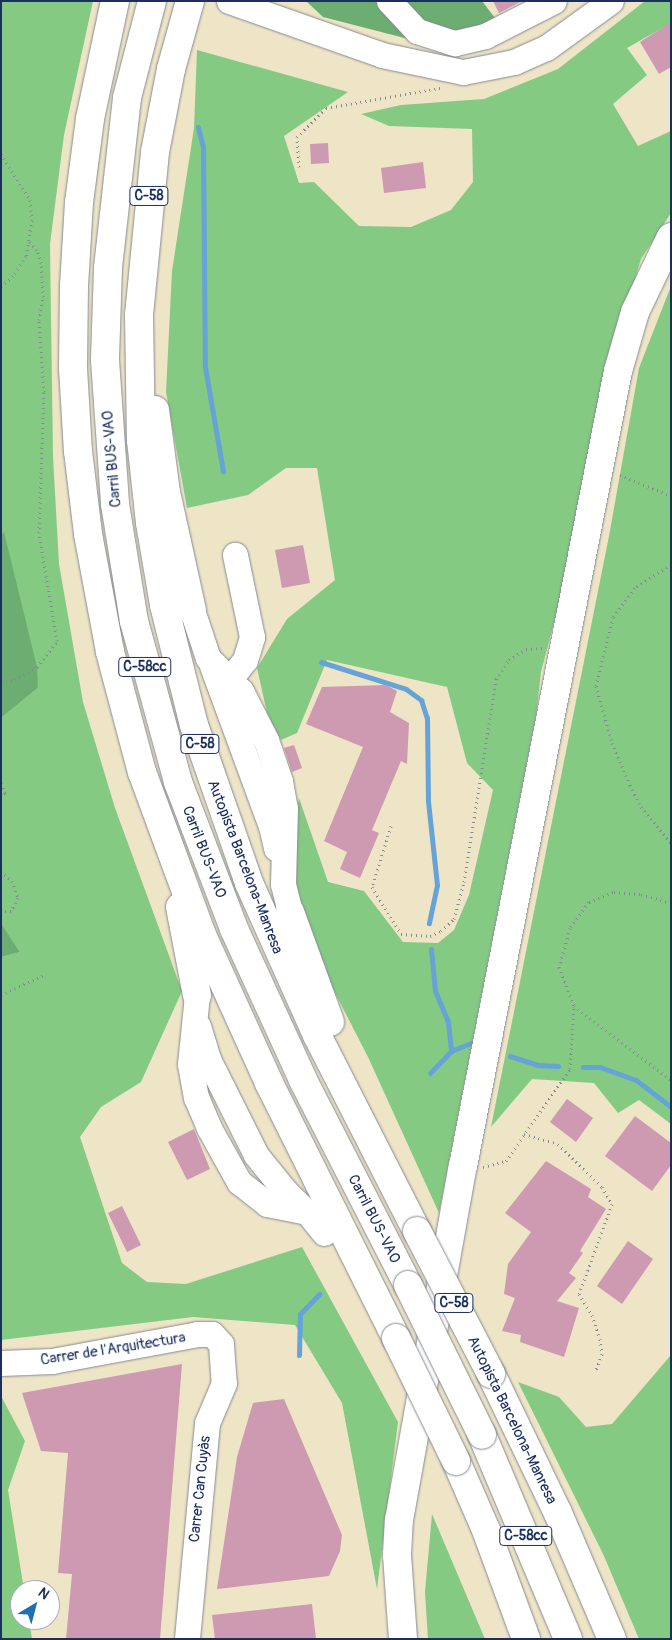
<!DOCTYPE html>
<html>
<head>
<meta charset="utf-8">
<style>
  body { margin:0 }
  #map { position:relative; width:672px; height:1640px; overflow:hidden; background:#eee4c6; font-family:Pangolin,sans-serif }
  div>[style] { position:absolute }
  .green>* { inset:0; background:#85ca83 }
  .forest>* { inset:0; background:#6cae71 }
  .stream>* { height:5px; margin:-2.5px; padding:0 2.5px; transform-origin:2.5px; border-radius:2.5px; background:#66a3d7 }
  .building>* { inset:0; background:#cd9ab1 }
  .path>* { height:3px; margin-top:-1.5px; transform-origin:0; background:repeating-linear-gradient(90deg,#848a92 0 1px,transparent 0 5px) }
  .roads { filter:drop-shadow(0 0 1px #848a92) drop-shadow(0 0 1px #848a92) }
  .minor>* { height:25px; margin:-12.5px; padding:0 12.5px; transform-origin:12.5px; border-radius:12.5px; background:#fff }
  .major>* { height:28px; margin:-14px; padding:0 14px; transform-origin:14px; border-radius:14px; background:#fff }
  .highway>* { height:28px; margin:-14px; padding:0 14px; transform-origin:14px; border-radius:14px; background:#fff }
  .bridges { filter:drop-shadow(0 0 1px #848a92) drop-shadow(0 0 1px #848a92) }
  .highway-bridge>* { height:28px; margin:-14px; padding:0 14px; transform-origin:14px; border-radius:14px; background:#fff }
  span { translate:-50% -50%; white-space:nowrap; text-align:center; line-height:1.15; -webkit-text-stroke:4px #fff; paint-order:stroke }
  .shield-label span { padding:1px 4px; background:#fff; border:1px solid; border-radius:4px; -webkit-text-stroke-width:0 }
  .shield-label { font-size:14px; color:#1b2f5e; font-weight:700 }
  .street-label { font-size:15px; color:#1b2f5e }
  .frame { position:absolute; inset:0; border:2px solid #1b2f5e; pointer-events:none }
  .north { position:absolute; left:10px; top:1580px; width:50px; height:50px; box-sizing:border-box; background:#fff; border:1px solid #a4acbf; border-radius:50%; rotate:37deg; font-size:14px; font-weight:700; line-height:20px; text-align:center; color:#1b2f5e }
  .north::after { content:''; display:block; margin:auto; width:18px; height:22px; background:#1f6fb2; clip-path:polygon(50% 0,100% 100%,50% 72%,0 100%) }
</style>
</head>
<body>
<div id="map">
  <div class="green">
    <i style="clip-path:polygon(1px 1px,93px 1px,64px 135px,50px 244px,53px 457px,59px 564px,83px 702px,115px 808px,182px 991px,141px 1082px,101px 1107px,80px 1137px,122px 1263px,147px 1282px,186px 1284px,302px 1247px,398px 1422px,377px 1589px,342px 1403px,295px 1325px,193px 1317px,1px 1340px,1px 957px,20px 952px,1px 924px,1px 718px,38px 688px,3px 533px,1px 535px)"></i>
    <i style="clip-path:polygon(645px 1px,671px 1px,671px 23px,627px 48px,647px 75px,613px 104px,638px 146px,671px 131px,671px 213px,641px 259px,603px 382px,561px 596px,541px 672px,536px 716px,439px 1213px,368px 1057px,312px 948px,294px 883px,292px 845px,299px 798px,328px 882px,364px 891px,403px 942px,438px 943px,454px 930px,469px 895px,493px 790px,467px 763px,447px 687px,327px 660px,297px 733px,281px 740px,267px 713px,257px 668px,287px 619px,335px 580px,317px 468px,286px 468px,248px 495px,187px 508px,166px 392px,172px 271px,194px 128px,197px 50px,348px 92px,284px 136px,299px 183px,314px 182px,359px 226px,411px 227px,451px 210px,473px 182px,472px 129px,389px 126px,361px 114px,401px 105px,484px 99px,558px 69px)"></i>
    <i style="clip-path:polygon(671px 286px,671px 1124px,639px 1100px,618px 1113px,594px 1083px,532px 1079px,491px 1127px,609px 536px,639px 368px)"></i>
    <i style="clip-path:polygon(671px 1355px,671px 1639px,639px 1639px,604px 1556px,518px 1382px,559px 1397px,586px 1427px,612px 1424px)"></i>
    <i style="clip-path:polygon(1px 1396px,25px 1441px,8px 1490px,24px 1590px,20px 1590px,20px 1620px,29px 1620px,32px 1639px,1px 1639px)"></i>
    <i style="clip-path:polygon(432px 1514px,485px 1639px,428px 1639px,425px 1592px)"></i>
  </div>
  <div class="forest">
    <i style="clip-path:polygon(306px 1px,482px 1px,498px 22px,455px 51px,323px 17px)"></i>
    <i style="clip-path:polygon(4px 532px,37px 667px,38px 688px,1px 718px,1px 535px)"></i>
    <i style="clip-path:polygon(1px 924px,2px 925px,20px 952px,1px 957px)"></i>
  </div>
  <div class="stream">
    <i style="left:198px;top:127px;width:21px;rotate:76deg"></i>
    <i style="left:203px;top:147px;width:220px;rotate:89.5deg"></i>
    <i style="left:205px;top:367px;width:106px;rotate:80.2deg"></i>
    <i style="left:321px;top:662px;width:89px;rotate:17.6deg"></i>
    <i style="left:406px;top:689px;width:19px;rotate:36deg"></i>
    <i style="left:421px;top:700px;width:19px;rotate:72deg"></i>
    <i style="left:427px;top:718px;width:83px;rotate:89.3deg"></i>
    <i style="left:428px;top:801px;width:84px;rotate:83.9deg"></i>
    <i style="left:437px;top:885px;width:39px;rotate:102deg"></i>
    <i style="left:431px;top:949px;width:42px;rotate:84.6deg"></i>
    <i style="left:435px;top:991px;width:34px;rotate:67deg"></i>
    <i style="left:448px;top:1022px;width:29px;rotate:84deg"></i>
    <i style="left:510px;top:1056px;width:28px;rotate:18deg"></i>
    <i style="left:537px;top:1065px;width:21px;rotate:3deg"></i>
    <i style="left:583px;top:1067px;width:17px"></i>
    <i style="left:600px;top:1067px;width:38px;rotate:20deg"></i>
    <i style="left:636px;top:1080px;width:44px;rotate:37.6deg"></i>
    <i style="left:430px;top:1073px;width:30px;rotate:-46deg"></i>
    <i style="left:451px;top:1051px;width:22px;rotate:-22deg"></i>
    <i style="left:299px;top:1355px;width:41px;rotate:-88.6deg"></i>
    <i style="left:300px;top:1314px;width:28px;rotate:-46deg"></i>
  </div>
  <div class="building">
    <i style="clip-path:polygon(493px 1px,522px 1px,499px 13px)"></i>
    <i style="clip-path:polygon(671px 22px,671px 67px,659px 74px,640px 42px)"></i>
    <i style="clip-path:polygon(328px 143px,329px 163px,311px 164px,310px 144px)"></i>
    <i style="clip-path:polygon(423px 162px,426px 188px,384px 193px,381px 168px)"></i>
    <i style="clip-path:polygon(303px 545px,310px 583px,282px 588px,275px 550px)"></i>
    <i style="clip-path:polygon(386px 685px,397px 691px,390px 712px,409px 723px,407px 764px,401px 761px,372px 830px,379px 833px,360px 878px,340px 869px,347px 852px,324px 841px,363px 747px,306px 724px,322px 687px)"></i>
    <i style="clip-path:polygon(294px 745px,302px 768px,292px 772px,284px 748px)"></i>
    <i style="clip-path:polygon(567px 1099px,593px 1118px,576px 1142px,550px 1122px)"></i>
    <i style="clip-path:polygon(635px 1116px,671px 1143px,671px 1165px,652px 1191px,605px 1156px)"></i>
    <i style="clip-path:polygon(194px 1129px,210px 1169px,187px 1180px,168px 1142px)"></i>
    <i style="clip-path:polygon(546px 1161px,591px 1189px,588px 1197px,606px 1209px,580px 1251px,583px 1253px,569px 1273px,576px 1278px,557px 1301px,579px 1308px,564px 1357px,520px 1342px,521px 1335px,502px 1331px,515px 1298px,504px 1294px,508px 1264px,531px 1232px,505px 1213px)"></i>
    <i style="clip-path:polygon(122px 1206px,141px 1245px,127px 1252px,108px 1213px)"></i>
    <i style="clip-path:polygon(628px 1241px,653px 1259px,622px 1304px,597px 1286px)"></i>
    <i style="clip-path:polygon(182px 1364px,160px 1639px,66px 1639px,72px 1574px,58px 1573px,68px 1453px,41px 1451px,22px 1393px)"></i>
    <i style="clip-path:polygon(284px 1399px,342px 1535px,340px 1551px,329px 1576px,217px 1589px,237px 1457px,253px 1403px)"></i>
    <i style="clip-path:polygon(312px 1604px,316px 1639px,215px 1639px,212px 1615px)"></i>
  </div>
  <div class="path">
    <i style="left:1px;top:154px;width:54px;rotate:57.8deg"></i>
    <i style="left:30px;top:200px;width:20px;rotate:84deg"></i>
    <i style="left:32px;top:220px;width:36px;rotate:99deg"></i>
    <i style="left:26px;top:256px;width:24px;rotate:123deg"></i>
    <i style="left:13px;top:276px;width:16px;rotate:140deg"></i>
    <i style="left:299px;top:167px;width:30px;rotate:-94deg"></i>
    <i style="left:297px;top:137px;width:41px;rotate:-45deg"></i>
    <i style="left:326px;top:108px;width:116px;rotate:-10deg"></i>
    <i style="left:620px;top:475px;width:55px;rotate:22.4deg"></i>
    <i style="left:671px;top:564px;width:43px;rotate:146.3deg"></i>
    <i style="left:635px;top:588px;width:36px;rotate:127deg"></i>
    <i style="left:613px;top:617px;width:71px;rotate:103.8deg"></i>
    <i style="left:596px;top:686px;width:59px;rotate:74.3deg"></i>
    <i style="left:612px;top:743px;width:46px;rotate:66.8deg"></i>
    <i style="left:630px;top:785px;width:25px;rotate:63deg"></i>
    <i style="left:641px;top:807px;width:47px;rotate:50.2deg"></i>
    <i style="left:1px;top:682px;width:14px;rotate:-8deg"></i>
    <i style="left:15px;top:680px;width:26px;rotate:-31deg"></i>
    <i style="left:37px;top:667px;width:33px;rotate:-52deg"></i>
    <i style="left:57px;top:641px;width:109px;rotate:-99.5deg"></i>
    <i style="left:39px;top:533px;width:141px;rotate:-88deg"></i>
    <i style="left:44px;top:392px;width:72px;rotate:-94deg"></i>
    <i style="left:39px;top:320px;width:23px;rotate:-80deg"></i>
    <i style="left:43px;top:297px;width:34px;rotate:-93deg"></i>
    <i style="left:41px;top:263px;width:14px;rotate:-107deg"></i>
    <i style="left:37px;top:250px;width:11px;rotate:-131deg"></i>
    <i style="left:1px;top:783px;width:11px;rotate:68deg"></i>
    <i style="left:5px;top:793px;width:4px;rotate:153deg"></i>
    <i style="left:391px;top:826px;width:64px;rotate:107.3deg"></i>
    <i style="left:372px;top:887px;width:55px;rotate:58.3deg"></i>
    <i style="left:401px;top:934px;width:29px;rotate:4deg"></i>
    <i style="left:430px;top:936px;width:12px;rotate:-24deg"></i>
    <i style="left:441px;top:931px;width:18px;rotate:-43deg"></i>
    <i style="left:454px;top:919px;width:38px;rotate:-75deg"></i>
    <i style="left:464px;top:882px;width:206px;rotate:-81deg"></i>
    <i style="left:496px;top:679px;width:23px;rotate:-56deg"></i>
    <i style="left:509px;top:660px;width:20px;rotate:-33deg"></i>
    <i style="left:526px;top:649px;width:17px;rotate:-3deg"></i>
    <i style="left:1px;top:871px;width:15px;rotate:42deg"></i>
    <i style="left:12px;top:881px;width:18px;rotate:71deg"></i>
    <i style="left:18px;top:898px;width:15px;rotate:118deg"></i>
    <i style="left:11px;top:911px;width:10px;rotate:180deg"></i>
    <i style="left:671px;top:903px;width:32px;rotate:-164deg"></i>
    <i style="left:640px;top:894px;width:27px;rotate:-176deg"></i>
    <i style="left:613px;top:892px;width:26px;rotate:157deg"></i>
    <i style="left:589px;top:902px;width:32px;rotate:126deg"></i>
    <i style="left:570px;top:928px;width:41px;rotate:105.8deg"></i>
    <i style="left:559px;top:967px;width:42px;rotate:69deg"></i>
    <i style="left:574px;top:1006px;width:122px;rotate:37.3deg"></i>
    <i style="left:1px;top:995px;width:47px;rotate:-24.9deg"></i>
    <i style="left:524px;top:1134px;width:35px;rotate:16deg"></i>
    <i style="left:558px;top:1144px;width:62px;rotate:44.3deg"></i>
    <i style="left:602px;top:1187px;width:20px;rotate:60deg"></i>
    <i style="left:612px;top:1204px;width:96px;rotate:110.1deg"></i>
    <i style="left:579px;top:1294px;width:25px;rotate:58deg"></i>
    <i style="left:592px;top:1315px;width:25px;rotate:72deg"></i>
    <i style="left:600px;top:1339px;width:15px;rotate:82deg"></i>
    <i style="left:602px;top:1354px;width:17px;rotate:111deg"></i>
    <i style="left:483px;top:1167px;width:24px;rotate:-15deg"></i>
    <i style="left:506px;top:1161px;width:112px;rotate:-55.2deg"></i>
    <i style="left:570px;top:1069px;width:63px;rotate:-86.4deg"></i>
  </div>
  <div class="roads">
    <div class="minor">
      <i style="left:229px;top:1px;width:162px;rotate:19.4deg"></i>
      <i style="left:382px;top:55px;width:83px;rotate:11.9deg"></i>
      <i style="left:463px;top:72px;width:52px;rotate:-11.1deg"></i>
      <i style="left:514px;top:62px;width:35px;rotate:-24deg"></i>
      <i style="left:546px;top:48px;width:80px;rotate:-35.9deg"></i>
      <i style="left:389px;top:1px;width:41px;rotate:47deg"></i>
      <i style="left:417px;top:31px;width:40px;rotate:18deg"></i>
      <i style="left:455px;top:43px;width:31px;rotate:-13deg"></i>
      <i style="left:485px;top:36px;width:77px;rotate:-26.9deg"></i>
      <i style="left:192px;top:610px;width:51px;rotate:71.6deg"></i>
      <i style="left:208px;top:658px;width:47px;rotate:45deg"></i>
      <i style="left:241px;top:691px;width:55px;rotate:63deg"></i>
      <i style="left:266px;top:740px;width:43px;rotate:71.1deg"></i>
      <i style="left:280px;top:781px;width:27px;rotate:80deg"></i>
      <i style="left:285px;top:808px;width:76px;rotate:91.5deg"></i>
      <i style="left:283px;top:884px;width:29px;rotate:76deg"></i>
      <i style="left:212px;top:666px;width:171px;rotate:69.8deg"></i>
      <i style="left:271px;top:826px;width:23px;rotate:77deg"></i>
      <i style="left:230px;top:679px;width:24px;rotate:-52deg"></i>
      <i style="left:245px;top:660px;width:24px;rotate:-73deg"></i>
      <i style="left:252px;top:637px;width:84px;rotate:-101.7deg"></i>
      <i style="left:197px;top:995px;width:69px;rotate:95.8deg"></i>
      <i style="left:190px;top:1064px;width:34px;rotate:80deg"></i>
      <i style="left:196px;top:1097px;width:34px;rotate:67deg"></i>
      <i style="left:209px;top:1128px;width:62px;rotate:60.9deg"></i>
      <i style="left:239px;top:1182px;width:36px;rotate:38deg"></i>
      <i style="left:267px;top:1204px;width:41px;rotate:11.3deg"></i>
      <i style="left:307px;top:1212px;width:27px;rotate:51deg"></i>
      <i style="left:198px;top:1026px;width:34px;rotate:73deg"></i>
      <i style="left:208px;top:1059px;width:107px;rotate:63.4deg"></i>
      <i style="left:256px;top:1155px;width:48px;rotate:51deg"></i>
      <i style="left:286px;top:1192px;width:29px;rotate:44deg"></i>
      <i style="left:1px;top:1363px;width:51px;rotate:-2.2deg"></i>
      <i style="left:52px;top:1361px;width:147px;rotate:-10.5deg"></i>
      <i style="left:197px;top:1334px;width:15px"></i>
      <i style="left:212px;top:1334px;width:13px;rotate:48deg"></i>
      <i style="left:221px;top:1344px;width:39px;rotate:86deg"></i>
      <i style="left:224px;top:1383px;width:43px;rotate:113deg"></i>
      <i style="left:207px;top:1423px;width:217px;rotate:95.3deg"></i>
    </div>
    <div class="major">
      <i style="left:403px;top:1639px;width:84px;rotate:-94.1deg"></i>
      <i style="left:397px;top:1555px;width:35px;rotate:-87deg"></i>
      <i style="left:399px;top:1520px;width:360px;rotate:-79.8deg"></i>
      <i style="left:463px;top:1166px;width:810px;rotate:-78.97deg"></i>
      <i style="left:618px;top:371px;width:61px;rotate:-73.9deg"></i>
      <i style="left:635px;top:312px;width:83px;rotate:-64.4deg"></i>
    </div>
    <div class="highway">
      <i style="left:115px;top:1px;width:121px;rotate:102deg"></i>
      <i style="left:90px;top:119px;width:84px;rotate:97.5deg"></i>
      <i style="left:79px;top:202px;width:83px;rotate:93.4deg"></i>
      <i style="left:74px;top:285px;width:83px;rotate:90.7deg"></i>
      <i style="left:73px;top:368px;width:83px;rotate:86.6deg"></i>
      <i style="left:78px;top:451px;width:84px;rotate:83.1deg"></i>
      <i style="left:88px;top:534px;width:120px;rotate:79.4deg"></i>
      <i style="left:110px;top:652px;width:124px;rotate:75.1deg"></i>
      <i style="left:142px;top:772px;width:174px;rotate:69.8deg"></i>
      <i style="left:202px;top:935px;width:162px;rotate:65.6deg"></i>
      <i style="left:269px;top:1083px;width:285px;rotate:63.5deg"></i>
      <i style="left:152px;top:1px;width:100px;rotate:104.5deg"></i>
      <i style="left:127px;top:98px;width:171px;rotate:96.4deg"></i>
      <i style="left:108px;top:268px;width:92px;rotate:91.9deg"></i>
      <i style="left:105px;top:360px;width:144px;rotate:86deg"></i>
      <i style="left:115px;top:504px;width:119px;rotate:80.8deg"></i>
      <i style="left:134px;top:621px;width:167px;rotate:74.7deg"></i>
      <i style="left:178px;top:782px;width:157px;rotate:69.1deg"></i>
      <i style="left:234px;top:929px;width:166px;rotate:65.4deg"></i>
      <i style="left:303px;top:1080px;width:230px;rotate:62.9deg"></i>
      <i style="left:190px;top:1px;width:71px;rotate:105.6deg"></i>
      <i style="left:171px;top:69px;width:85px;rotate:100.9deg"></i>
      <i style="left:155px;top:152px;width:164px;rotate:95.6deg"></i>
      <i style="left:139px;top:315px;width:125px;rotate:89.1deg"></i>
      <i style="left:141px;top:440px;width:83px;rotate:83.8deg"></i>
      <i style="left:150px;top:523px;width:83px;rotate:80.3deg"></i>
      <i style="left:164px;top:605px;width:124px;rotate:76deg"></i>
      <i style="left:194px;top:725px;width:167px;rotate:70.8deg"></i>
      <i style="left:249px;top:883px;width:167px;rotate:65.9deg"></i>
      <i style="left:317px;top:1035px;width:220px;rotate:63deg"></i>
      <i style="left:155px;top:410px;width:83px;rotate:82.4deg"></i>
      <i style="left:166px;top:492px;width:121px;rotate:77.6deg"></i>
      <i style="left:180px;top:907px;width:90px;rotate:79.1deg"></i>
      <i style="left:290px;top:912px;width:117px;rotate:70deg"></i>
      <i style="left:491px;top:1374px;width:154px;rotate:64.3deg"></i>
      <i style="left:558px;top:1513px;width:137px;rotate:66.8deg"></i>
      <i style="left:482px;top:1435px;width:221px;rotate:67.1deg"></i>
      <i style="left:456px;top:1461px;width:75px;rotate:66.5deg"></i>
      <i style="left:486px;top:1530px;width:116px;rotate:69.8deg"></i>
    </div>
  </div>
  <div class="bridges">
    <div class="highway-bridge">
      <i style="left:417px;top:1231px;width:161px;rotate:62.6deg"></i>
      <i style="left:408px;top:1285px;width:167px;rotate:63.7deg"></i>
      <i style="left:396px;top:1338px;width:137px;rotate:64deg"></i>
    </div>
  </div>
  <div class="shield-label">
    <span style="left:149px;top:196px">C-58</span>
    <span style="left:145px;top:667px">C-58cc</span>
    <span style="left:200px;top:744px">C-58</span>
    <span style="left:454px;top:1303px">C-58</span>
    <span style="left:526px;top:1536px">C-58cc</span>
  </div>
  <div class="street-label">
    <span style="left:112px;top:459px;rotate:-95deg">Carril BUS-VAO</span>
    <span style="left:204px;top:852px;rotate:69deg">Carril BUS-VAO</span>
    <span style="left:245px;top:867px;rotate:69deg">Autopista Barcelona-Manresa</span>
    <span style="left:374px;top:1219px;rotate:63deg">Carril BUS-VAO</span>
    <span style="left:113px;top:1349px;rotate:-9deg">Carrer de l'Arquitectura</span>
    <span style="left:512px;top:1420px;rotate:64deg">Autopista Barcelona-Manresa</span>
    <span style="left:200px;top:1489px;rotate:-84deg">Carrer Can Cuyàs</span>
  </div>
  <div class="frame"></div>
  <div class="north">N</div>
</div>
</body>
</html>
